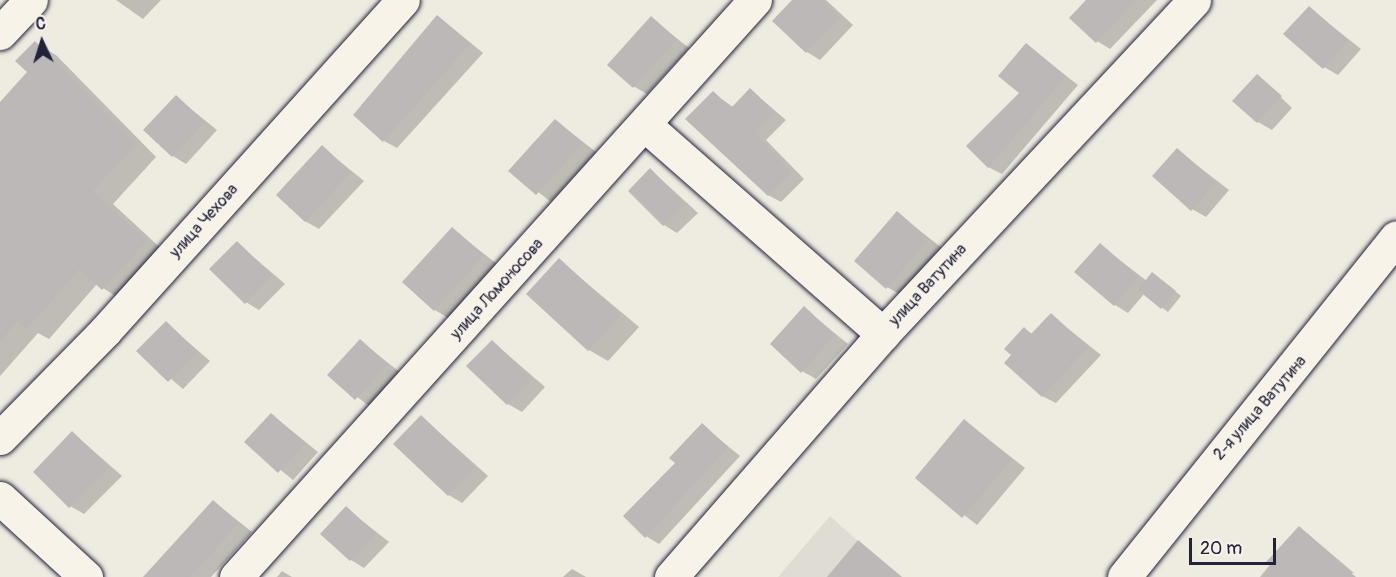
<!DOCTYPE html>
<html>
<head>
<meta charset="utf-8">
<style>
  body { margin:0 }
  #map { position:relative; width:1396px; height:577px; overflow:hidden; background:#eeebe1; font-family:Pangolin,sans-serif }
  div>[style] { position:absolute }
  .built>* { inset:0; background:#dfdcd4 }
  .shadow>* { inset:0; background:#0003 }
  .building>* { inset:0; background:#bbb8b7 }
  .roads { filter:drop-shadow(0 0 2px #22223b) drop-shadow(0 0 2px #22223b) }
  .minor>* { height:33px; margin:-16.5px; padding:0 16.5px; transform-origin:16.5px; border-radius:16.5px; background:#f7f3e8 }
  span { translate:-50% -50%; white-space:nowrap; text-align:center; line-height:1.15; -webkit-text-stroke:6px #f7f3e8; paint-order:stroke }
  .street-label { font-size:16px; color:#22223b }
  .north { position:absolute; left:12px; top:12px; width:60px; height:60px; -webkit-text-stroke:4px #f7f3e8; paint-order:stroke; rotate:356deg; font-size:16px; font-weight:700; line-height:24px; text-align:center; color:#22223b }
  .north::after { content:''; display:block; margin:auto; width:21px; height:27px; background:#22223b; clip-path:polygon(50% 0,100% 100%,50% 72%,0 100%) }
  .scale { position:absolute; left:1189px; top:538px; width:87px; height:27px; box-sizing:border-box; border:3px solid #22223b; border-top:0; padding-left:8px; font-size:18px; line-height:21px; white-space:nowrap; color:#22223b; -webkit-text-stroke:4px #f7f3e8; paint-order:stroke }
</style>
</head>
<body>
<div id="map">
  <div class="built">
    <i style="clip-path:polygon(830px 516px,898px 577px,778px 577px)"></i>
  </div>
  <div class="shadow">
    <i style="clip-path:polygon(116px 0,161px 0,143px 19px)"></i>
    <i style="clip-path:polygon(794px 0,826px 0,853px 25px,820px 60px,807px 52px)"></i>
    <i style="clip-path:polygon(1088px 0,1157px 0,1110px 49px,1097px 41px)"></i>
    <i style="clip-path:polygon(1309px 8px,1361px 49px,1338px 75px,1324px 67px)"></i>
    <i style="clip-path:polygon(438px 16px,483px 53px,397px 148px,384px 141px)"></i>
    <i style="clip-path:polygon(651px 18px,689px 48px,647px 94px,633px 86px)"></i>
    <i style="clip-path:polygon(35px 43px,56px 55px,156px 157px,113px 204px,167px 254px,123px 301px,97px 284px,49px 339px,38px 333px,0 376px,0 104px,29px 72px)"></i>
    <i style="clip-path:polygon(1026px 45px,1078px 85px,1002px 174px,988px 167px,1022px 93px)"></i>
    <i style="clip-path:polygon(1269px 86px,1292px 108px,1272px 130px,1258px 122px)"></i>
    <i style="clip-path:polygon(751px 90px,786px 120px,766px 140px,804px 179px,781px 202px,768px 195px,713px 93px,733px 107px)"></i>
    <i style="clip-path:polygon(176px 97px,217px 130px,186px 164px,173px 156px)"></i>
    <i style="clip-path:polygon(555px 120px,596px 152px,551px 202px,510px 170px)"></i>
    <i style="clip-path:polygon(322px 147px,364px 181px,319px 229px,305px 221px)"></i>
    <i style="clip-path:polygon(1177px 150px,1229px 190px,1206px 217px,1192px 209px)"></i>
    <i style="clip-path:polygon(651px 170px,698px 213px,677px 233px,664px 225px)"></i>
    <i style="clip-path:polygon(897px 213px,942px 248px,901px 295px,887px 287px)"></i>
    <i style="clip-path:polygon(452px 229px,497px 264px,448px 318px,435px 310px)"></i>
    <i style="clip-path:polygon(237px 243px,285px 284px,259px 310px,246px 302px)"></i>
    <i style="clip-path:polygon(1100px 245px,1147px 281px,1159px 278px,1181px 296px,1168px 312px,1144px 294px,1128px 313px,1115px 305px)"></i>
    <i style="clip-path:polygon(559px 260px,639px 327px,608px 361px,589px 350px)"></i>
    <i style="clip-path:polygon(804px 308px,848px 344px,816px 379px,802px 371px)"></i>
    <i style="clip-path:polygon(1051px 315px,1101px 355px,1056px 403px,1042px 396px,1013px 355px,1024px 329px,1033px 334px)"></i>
    <i style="clip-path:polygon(166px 323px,210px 361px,183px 389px,138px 351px)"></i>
    <i style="clip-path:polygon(360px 341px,401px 373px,370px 407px,330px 375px)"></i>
    <i style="clip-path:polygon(492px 341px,545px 387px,522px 412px,508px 404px)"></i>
    <i style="clip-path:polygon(271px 414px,318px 452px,293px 480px,246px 442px)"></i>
    <i style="clip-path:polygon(422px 417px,488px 476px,462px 503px,449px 495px)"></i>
    <i style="clip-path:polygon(965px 421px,1025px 468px,977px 525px,917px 478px)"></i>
    <i style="clip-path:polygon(702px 425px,740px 456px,659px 544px,646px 536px,677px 463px)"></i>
    <i style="clip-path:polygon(73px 433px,122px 476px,84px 514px,70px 506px)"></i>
    <i style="clip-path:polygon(213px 501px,252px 532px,211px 577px,157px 577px)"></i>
    <i style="clip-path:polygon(346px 508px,389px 542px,364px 568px,351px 560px)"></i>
    <i style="clip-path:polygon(1299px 528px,1308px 534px,1354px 573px,1260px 577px)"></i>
    <i style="clip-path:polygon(572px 569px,586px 577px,563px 577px)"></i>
    <i style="clip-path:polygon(282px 571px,292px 577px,277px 577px)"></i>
  </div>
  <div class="building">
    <i style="clip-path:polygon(792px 0,823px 0,840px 17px,806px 53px,772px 21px)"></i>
    <i style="clip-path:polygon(1086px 0,1136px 0,1096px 43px,1069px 18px)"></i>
    <i style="clip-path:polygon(1309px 6px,1348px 40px,1323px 69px,1283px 34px)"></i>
    <i style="clip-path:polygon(437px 15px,470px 44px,383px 142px,353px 115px)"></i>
    <i style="clip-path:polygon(651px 16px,677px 39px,633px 88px,607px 65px)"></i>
    <i style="clip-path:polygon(35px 41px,136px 144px,93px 191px,147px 241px,102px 290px,79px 269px,27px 329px,18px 321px,0 341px,0 102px,27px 72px,15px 61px)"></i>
    <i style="clip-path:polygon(1026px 43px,1066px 76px,988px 168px,966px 146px,1019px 93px,998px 76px)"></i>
    <i style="clip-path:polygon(1257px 74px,1282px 96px,1257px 123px,1232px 101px)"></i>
    <i style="clip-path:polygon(750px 88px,775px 112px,754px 133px,792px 172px,768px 196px,685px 119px,713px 91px,731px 108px)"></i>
    <i style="clip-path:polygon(176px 95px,205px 122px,172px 157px,143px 130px)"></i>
    <i style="clip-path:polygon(555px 119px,583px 143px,536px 195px,508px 171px)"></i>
    <i style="clip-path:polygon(322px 145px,351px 172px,305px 222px,276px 195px)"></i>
    <i style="clip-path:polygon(1177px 148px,1216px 182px,1191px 211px,1152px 176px)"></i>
    <i style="clip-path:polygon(650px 168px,685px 204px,663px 226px,628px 191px)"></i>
    <i style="clip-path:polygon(897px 211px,929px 239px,886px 289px,854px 261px)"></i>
    <i style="clip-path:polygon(452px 227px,484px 255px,434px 311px,402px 282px)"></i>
    <i style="clip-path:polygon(237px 241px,272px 275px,245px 304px,209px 269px)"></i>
    <i style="clip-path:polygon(1100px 243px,1139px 277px,1114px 306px,1074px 272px)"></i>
    <i style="clip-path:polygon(559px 258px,621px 315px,588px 351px,526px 294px)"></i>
    <i style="clip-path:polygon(1152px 272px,1176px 291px,1161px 309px,1138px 290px)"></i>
    <i style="clip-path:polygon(804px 306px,835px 335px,801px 373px,770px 344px)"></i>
    <i style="clip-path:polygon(1051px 313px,1088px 347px,1042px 397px,1004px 363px,1011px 355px,1004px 349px,1024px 327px,1031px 334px)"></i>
    <i style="clip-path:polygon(166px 321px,198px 352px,168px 382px,136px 351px)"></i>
    <i style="clip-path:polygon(360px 339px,388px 364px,355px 400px,327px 375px)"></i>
    <i style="clip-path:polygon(492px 340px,532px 379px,507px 405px,466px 366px)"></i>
    <i style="clip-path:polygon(271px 413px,305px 443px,278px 473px,244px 442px)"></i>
    <i style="clip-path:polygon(421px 415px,475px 467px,448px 496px,393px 444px)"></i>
    <i style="clip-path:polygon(964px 419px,1012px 459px,962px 518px,915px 478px)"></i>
    <i style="clip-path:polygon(702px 423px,728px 447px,645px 538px,623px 516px,675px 463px,669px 458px)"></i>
    <i style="clip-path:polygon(72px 431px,109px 467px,69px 508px,33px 472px)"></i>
    <i style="clip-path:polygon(213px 500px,239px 523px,190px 577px,143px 577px)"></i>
    <i style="clip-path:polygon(346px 506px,376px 534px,350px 561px,320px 534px)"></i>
    <i style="clip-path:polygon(1299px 526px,1356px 577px,1262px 577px,1272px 566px,1266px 562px)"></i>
    <i style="clip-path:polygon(858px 540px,902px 577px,827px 577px)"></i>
  </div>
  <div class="roads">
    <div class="minor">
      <i style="left:0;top:33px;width:45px;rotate:-46.8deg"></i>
      <i style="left:645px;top:125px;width:317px;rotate:41.3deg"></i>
      <i style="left:0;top:438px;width:150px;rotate:-45.5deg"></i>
      <i style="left:105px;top:331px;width:445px;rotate:-48deg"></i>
      <i style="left:0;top:498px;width:117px;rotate:42.6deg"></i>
      <i style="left:236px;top:577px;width:776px;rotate:-48.03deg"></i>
      <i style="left:671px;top:577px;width:322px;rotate:-48.9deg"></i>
      <i style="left:883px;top:334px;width:456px;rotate:-47deg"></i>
      <i style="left:1124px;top:577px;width:435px;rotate:-51.3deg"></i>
    </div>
  </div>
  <div class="street-label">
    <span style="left:204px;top:221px;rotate:-48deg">улица Чехова</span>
    <span style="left:928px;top:285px;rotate:-47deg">улица Ватутина</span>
    <span style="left:497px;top:289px;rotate:-48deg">улица Ломоносова</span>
    <span style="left:1260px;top:408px;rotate:-49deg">2-я улица Ватутина</span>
  </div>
  <div class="north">С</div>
  <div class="scale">20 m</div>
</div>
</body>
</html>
